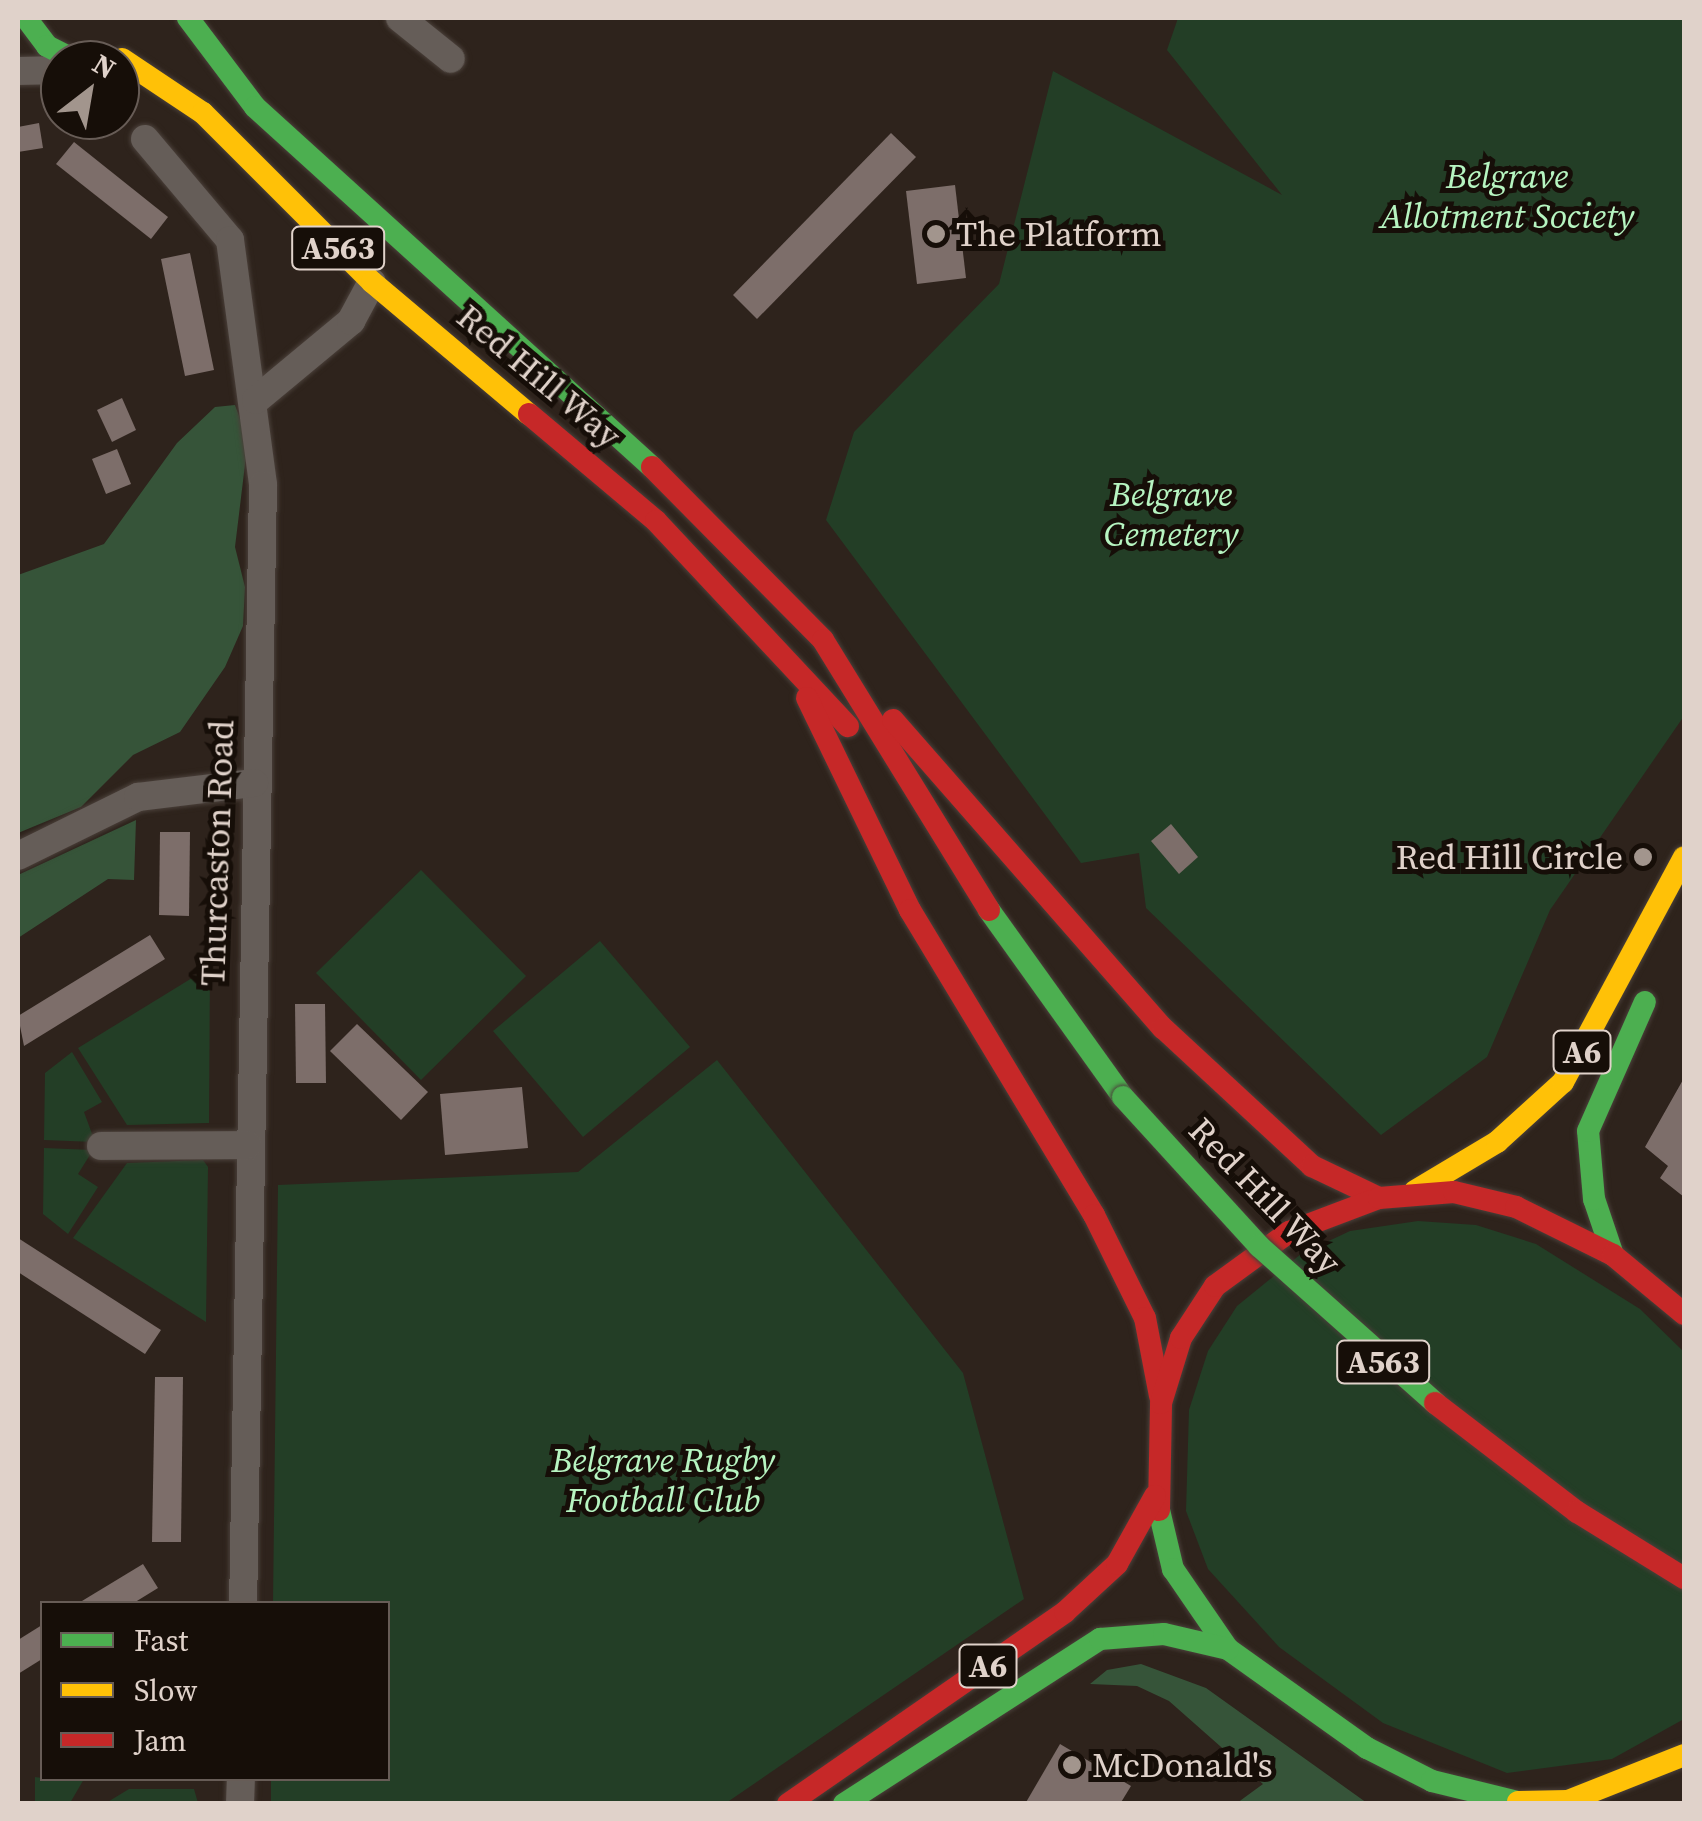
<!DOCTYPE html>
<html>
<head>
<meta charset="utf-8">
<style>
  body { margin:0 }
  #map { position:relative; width:1702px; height:1821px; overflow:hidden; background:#2e231c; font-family:"Source Serif 4",serif }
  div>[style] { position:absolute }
  .green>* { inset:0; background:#233e26 }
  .forest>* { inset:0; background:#365439 }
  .building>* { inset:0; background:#7d6e6a }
  .roads { filter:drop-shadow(0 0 2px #4a403a) drop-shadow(0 0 2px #4a403a) }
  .street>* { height:28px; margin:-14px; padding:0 14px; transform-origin:14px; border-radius:14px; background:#655d58 }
  .fast>* { height:22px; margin:-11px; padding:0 11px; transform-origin:11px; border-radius:11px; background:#4caf50 }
  .slow>* { height:22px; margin:-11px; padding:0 11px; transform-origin:11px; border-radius:11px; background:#ffc107 }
  .jam>* { height:22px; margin:-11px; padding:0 11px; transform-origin:11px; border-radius:11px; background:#c62828 }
  .bridges { filter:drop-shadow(0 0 2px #4a403a) drop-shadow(0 0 2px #4a403a) }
  .fast-bridge>* { height:22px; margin:-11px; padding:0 11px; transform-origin:11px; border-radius:11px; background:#4caf50 }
  .jam-bridge>* { height:22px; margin:-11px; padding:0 11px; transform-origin:11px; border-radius:11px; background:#c62828 }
  .dots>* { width:28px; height:28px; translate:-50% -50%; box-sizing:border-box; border:5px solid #160e08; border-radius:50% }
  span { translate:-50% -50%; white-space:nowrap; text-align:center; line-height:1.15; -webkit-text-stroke:10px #160e08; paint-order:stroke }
  .shield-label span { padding:2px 8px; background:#160e08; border:2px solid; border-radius:8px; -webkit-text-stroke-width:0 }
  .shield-label { font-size:32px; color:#e0d2ca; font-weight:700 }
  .park-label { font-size:35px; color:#b7f5c1; font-style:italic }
  .poi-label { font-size:35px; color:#e0d2ca }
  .left { translate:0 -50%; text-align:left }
  .right { translate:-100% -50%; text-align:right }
  .street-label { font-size:35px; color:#e0d2ca }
  .frame { position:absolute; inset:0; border:20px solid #e0d2ca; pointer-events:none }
  .legend { position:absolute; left:40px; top:1601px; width:350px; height:180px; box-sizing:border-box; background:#160e08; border:2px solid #675c56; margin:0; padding:12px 18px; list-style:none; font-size:30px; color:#e0d2ca }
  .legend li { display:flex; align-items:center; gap:20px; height:50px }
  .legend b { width:50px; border:2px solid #675c56 }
  .north { position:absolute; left:40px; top:40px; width:100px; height:100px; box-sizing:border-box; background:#160e08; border:2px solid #675c56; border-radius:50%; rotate:31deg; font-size:28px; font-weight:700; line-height:40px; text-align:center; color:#e0d2ca }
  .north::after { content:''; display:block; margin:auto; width:35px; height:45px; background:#a2958d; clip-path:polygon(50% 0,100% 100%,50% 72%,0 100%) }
</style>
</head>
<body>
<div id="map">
  <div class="green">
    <i style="clip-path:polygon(1178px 18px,1684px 18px,1684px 716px,1550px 910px,1487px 1057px,1381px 1135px,1146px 908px,1139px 853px,1081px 863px,826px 520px,854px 432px,999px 284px,1053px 71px,1282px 195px,1167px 50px)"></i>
    <i style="clip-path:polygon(421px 870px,526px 976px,421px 1080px,316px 973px)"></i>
    <i style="clip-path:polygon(600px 941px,690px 1047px,583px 1137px,493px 1031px)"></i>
    <i style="clip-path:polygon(210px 967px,209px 1123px,127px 1125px,78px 1048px)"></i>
    <i style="clip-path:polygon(72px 1052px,102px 1102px,84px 1112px,95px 1142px,44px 1140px,45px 1073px)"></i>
    <i style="clip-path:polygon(717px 1060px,963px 1373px,1024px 1599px,726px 1803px,271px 1803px,271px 1779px,388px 1778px,388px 1604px,273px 1603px,278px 1185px,578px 1172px)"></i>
    <i style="clip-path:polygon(44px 1148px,93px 1150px,78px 1174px,98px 1187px,68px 1234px,43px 1214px)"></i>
    <i style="clip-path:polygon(203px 1160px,208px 1167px,206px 1322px,73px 1238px,127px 1163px)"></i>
    <i style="clip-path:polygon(1418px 1221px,1476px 1225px,1536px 1244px,1640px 1309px,1684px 1352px,1684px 1719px,1612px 1759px,1507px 1773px,1383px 1723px,1279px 1647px,1208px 1569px,1186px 1511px,1189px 1410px,1208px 1351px,1237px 1306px,1301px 1254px,1350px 1231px)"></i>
    <i style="clip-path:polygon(35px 1777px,42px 1778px,84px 1779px,70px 1803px,35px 1804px)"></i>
    <i style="clip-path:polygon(129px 1789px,194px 1789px,198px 1803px,106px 1803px)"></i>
  </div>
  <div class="forest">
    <i style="clip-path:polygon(235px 405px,248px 440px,235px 547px,245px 587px,243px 626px,225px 667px,180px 732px,133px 755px,81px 807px,18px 833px,18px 575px,104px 544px,177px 443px,215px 407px)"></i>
    <i style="clip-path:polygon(136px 820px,134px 880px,108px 879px,18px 938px,18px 875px)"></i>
    <i style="clip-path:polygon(1141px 1664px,1206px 1688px,1367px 1803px,1237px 1803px,1263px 1784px,1169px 1701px,1137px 1686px,1090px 1684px,1107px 1670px)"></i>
  </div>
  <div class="building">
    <i style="clip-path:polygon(39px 123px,43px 148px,18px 152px,18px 127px)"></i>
    <i style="clip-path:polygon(891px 133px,916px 157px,757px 319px,733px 295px)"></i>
    <i style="clip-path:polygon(74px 142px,168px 217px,151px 239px,56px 164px)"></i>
    <i style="clip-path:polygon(955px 185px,966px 278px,917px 284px,906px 191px)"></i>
    <i style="clip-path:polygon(190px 253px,214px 370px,185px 376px,161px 259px)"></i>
    <i style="clip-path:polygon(122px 398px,136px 430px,112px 442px,97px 410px)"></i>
    <i style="clip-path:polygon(117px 449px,131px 484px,106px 494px,92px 459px)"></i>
    <i style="clip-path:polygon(1171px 824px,1198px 857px,1179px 874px,1151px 841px)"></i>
    <i style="clip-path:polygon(160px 832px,190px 832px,189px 916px,159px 915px)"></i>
    <i style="clip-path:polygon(150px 935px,165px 959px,24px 1046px,18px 1016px)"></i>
    <i style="clip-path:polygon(295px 1004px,325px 1004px,326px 1083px,296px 1083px)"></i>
    <i style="clip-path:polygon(357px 1024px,428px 1092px,401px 1120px,330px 1051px)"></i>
    <i style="clip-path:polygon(1684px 1078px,1684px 1197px,1660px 1178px,1668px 1166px,1645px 1147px)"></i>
    <i style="clip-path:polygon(522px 1087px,528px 1148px,445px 1155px,440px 1094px)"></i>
    <i style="clip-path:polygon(18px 1238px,161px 1330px,145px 1354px,18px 1272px)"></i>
    <i style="clip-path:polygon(155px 1377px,183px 1377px,181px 1542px,152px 1542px)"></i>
    <i style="clip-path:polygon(143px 1564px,158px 1588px,132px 1604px,77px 1604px)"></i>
    <i style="clip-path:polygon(42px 1625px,42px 1659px,18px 1674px,18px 1640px)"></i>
    <i style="clip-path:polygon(1060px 1744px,1131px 1786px,1120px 1804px,1025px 1804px)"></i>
  </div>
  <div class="roads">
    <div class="street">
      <i style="left:400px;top:18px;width:65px;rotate:38.8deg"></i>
      <i style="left:18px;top:71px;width:42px;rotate:-1.4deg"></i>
      <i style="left:145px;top:139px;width:132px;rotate:49.9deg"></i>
      <i style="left:230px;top:240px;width:247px;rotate:82.3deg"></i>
      <i style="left:263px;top:485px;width:1119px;rotate:91.02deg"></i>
      <i style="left:256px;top:400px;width:124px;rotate:-39.7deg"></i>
      <i style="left:351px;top:321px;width:44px;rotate:-61.7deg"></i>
      <i style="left:18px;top:856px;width:134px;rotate:-26.2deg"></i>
      <i style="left:138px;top:797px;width:117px;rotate:-6.9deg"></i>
      <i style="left:101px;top:1146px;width:147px;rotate:-0.4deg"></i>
      <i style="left:240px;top:1804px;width:26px;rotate:-88deg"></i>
    </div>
    <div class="fast">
      <i style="left:26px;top:18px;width:35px;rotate:53deg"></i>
      <i style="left:47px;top:46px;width:30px;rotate:27deg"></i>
      <i style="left:188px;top:18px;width:111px;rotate:53deg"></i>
      <i style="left:255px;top:107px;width:536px;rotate:42.2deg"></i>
      <i style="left:989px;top:910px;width:230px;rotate:54.4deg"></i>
      <i style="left:1613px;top:1255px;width:59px;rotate:-108.7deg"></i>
      <i style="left:1594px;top:1199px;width:68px;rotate:-95deg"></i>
      <i style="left:1588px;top:1131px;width:141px;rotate:-66.2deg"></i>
      <i style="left:1159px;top:1510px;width:61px;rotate:76.7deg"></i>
      <i style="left:1173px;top:1569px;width:97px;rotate:55.5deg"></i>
      <i style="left:1228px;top:1649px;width:171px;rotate:35.5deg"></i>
      <i style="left:1367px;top:1748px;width:73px;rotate:26.9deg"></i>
      <i style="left:1432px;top:1781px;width:89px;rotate:13.7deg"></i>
      <i style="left:844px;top:1804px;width:305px;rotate:-32.8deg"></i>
      <i style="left:1100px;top:1639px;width:64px;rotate:-4.5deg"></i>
      <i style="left:1164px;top:1634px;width:66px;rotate:13.2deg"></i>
    </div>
    <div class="slow">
      <i style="left:122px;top:59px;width:97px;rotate:33.7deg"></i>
      <i style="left:203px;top:113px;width:239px;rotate:45deg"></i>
      <i style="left:372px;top:282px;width:205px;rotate:40.1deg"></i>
      <i style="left:1415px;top:1191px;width:96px;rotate:-30.9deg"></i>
      <i style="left:1497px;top:1142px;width:89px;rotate:-42.3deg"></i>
      <i style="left:1563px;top:1082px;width:255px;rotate:-61.7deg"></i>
      <i style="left:1518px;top:1802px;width:50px;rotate:-1.1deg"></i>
      <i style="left:1568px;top:1801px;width:125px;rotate:-21.6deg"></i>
    </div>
    <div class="jam">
      <i style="left:529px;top:414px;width:166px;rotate:40.1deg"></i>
      <i style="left:656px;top:521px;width:281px;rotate:46.9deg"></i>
      <i style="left:652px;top:467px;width:243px;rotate:45.3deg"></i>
      <i style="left:823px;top:640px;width:317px;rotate:58.4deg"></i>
      <i style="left:807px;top:698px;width:236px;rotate:64.1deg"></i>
      <i style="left:910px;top:910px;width:356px;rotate:58.9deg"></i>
      <i style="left:1094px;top:1215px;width:115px;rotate:63.7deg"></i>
      <i style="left:1145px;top:1318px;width:79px;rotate:79.1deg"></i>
      <i style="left:893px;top:720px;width:410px;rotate:48.8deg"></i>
      <i style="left:1163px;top:1028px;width:203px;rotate:42.8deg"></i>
      <i style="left:1312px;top:1166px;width:74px;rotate:25.5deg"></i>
      <i style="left:1159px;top:1510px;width:107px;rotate:-88.9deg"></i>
      <i style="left:1161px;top:1403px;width:68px;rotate:-72.9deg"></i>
      <i style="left:1181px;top:1338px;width:62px;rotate:-56.8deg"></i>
      <i style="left:1215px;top:1286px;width:92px;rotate:-36.1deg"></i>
      <i style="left:1289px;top:1232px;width:96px;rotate:-20.7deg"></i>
      <i style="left:1379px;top:1198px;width:75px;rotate:-4.6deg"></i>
      <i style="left:1454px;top:1192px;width:64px;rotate:13.6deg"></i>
      <i style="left:1516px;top:1207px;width:108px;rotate:26.3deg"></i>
      <i style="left:1613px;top:1255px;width:92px;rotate:39.7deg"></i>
      <i style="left:788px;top:1804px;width:337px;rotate:-34.7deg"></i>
      <i style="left:1065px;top:1612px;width:71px;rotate:-42.7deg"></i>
      <i style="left:1117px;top:1564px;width:78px;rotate:-60.8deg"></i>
    </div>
  </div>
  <div class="bridges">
    <div class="fast-bridge">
      <i style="left:1123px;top:1097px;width:202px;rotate:47.6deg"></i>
      <i style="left:1259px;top:1246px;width:236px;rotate:41.7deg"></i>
    </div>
    <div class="jam-bridge">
      <i style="left:1435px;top:1403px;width:179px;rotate:37.5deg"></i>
      <i style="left:1577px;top:1512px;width:126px;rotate:31.7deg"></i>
    </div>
  </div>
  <div class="dots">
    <i style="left:936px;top:234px;background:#a2958d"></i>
    <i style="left:1643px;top:857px;background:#a2958d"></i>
    <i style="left:1072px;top:1765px;background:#a2958d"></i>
  </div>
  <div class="shield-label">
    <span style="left:338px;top:248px">A563</span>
    <span style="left:1582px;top:1052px">A6</span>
    <span style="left:1383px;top:1362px">A563</span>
    <span style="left:988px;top:1666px">A6</span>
  </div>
  <div class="park-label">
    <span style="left:1507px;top:196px">Belgrave<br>Allotment Society</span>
    <span style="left:1171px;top:514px">Belgrave<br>Cemetery</span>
    <span style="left:663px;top:1480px">Belgrave Rugby<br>Football Club</span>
  </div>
  <div class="poi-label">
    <span class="left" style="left:956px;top:234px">The Platform</span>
    <span class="right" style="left:1623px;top:857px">Red Hill Circle</span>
    <span class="left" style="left:1092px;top:1765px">McDonald's</span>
  </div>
  <div class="street-label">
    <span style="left:539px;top:376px;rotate:40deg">Red Hill Way</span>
    <span style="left:217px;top:853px;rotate:-88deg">Thurcaston Road</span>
    <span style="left:1265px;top:1196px;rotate:46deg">Red Hill Way</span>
  </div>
  <div class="frame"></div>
  <ul class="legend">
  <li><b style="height:12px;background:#4caf50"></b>Fast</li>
  <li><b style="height:12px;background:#ffc107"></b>Slow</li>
  <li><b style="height:12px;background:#c62828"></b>Jam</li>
  </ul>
  <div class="north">N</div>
</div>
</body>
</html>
